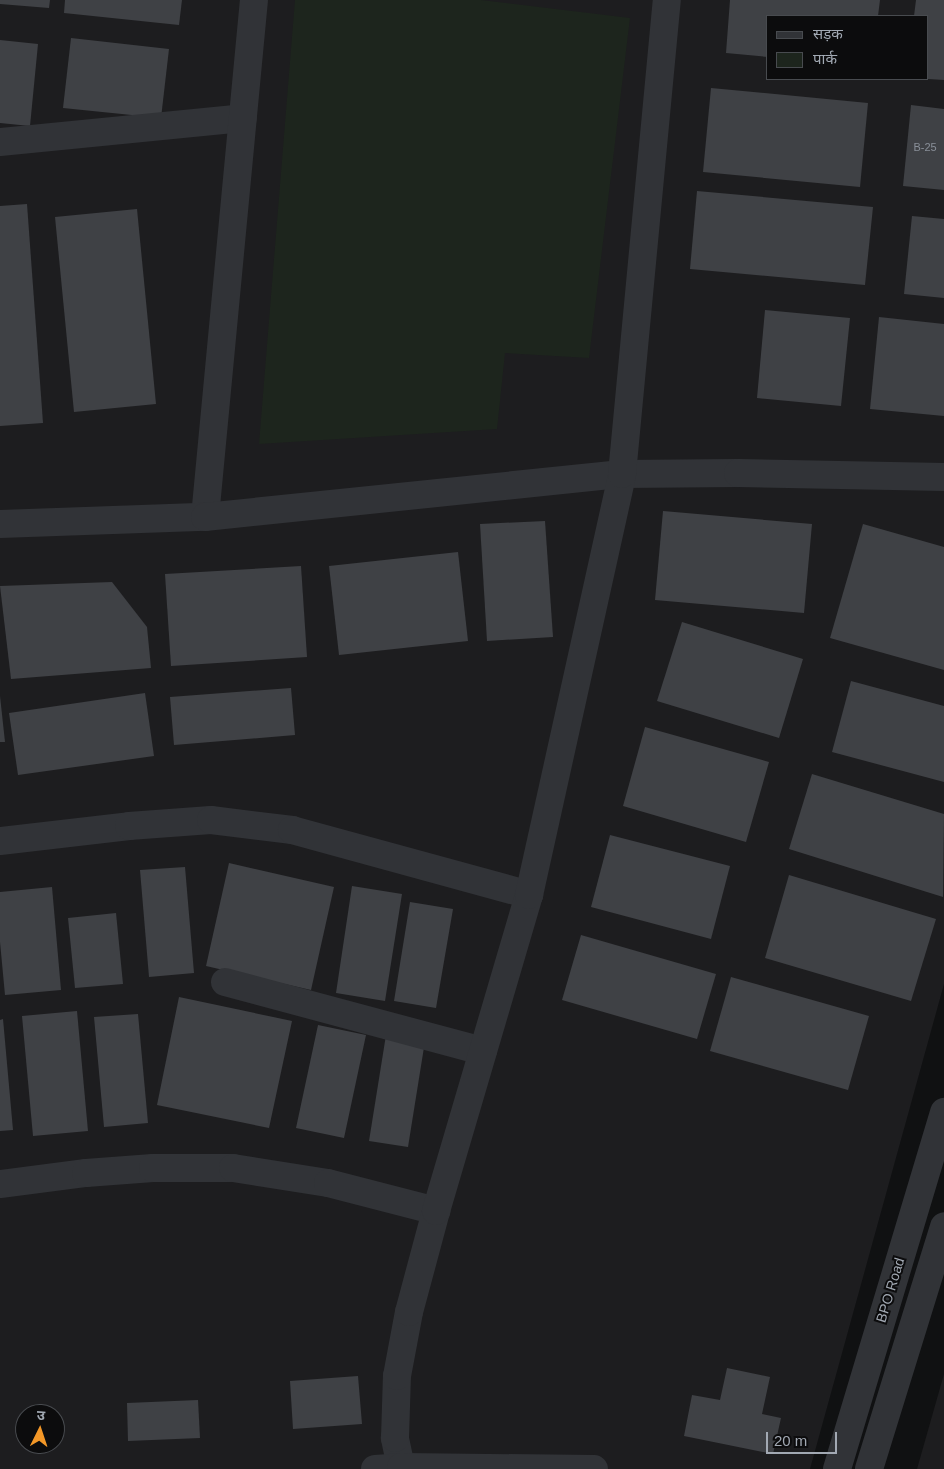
<!DOCTYPE html>
<html>
<head>
<meta charset="utf-8">
<style>
  body { margin:0 }
  #map { position:relative; width:944px; height:1469px; overflow:hidden; background:#101112; font-family:Arial,"Noto Sans Devanagari",sans-serif }
  div>[style] { position:absolute }
  .built>* { inset:0; background:#1d1d1f }
  .green>* { inset:0; background:#1d251d }
  .building>* { inset:0; background:#3f4145 }
  .minor>* { height:28px; margin:-14px; padding:0 14px; transform-origin:14px; border-radius:14px; background:#313337 }
  span { translate:-50% -50%; white-space:nowrap; text-align:center; line-height:1.15; -webkit-text-stroke:4px #0c0c0d; paint-order:stroke }
  .number-label { font-size:11px; color:#898f98 }
  .number-label span { -webkit-text-stroke-width:0 }
  .street-label { font-size:14px; color:#a2a9b3 }
  .legend { position:absolute; left:766px; top:15px; width:162px; height:65px; box-sizing:border-box; background:#0c0c0d; border:1px solid #484b4f; margin:0; padding:6px 9px; list-style:none; font-size:15px; color:#a2a9b3 }
  .legend li { display:flex; align-items:center; gap:10px; height:25px }
  .legend b { width:25px; border:1px solid #484b4f }
  .north { position:absolute; left:15px; top:1404px; width:50px; height:50px; box-sizing:border-box; background:#0c0c0d; border:1px solid #484b4f; border-radius:50%; rotate:4deg; font-size:14px; font-weight:700; line-height:20px; text-align:center; color:#a2a9b3 }
  .north::after { content:''; display:block; margin:auto; width:18px; height:22px; background:#f39727; clip-path:polygon(50% 0,100% 100%,50% 72%,0 100%) }
  .scale { position:absolute; left:766px; top:1432px; width:71px; height:22px; box-sizing:border-box; border:2px solid #a2a9b3; border-top:0; padding-left:6px; font-size:15px; line-height:18px; white-space:nowrap; color:#a2a9b3; -webkit-text-stroke:4px #0c0c0d; paint-order:stroke }
</style>
</head>
<body>
<div id="map">
  <div class="built">
    <i style="clip-path:polygon(evenodd,0 0,944px 0,944px 984px,810px 1469px,0 1469px,0 0,768px 16px,928px 16px,928px 79px,768px 79px,768px 16px,0 0,25px 1414px,55px 1414px,55px 1444px,25px 1444px,25px 1414px)"></i>
    <i style="clip-path:polygon(944px 1374px,944px 1469px,917px 1469px)"></i>
  </div>
  <div class="green">
    <i style="clip-path:polygon(295px 0,481px 0,630px 18px,589px 358px,505px 353px,497px 429px,259px 444px)"></i>
  </div>
  <div class="building">
    <i style="clip-path:polygon(0 0,50px 0,49px 8px,0 4px)"></i>
    <i style="clip-path:polygon(65px 0,182px 0,179px 25px,64px 13px)"></i>
    <i style="clip-path:polygon(730px 0,880px 0,878px 16px,768px 16px,768px 57px,726px 53px)"></i>
    <i style="clip-path:polygon(916px 0,944px 0,944px 80px,928px 79px,928px 16px,914px 16px)"></i>
    <i style="clip-path:polygon(71px 38px,169px 49px,161px 118px,63px 108px)"></i>
    <i style="clip-path:polygon(0 40px,38px 44px,30px 126px,0 123px)"></i>
    <i style="clip-path:polygon(711px 88px,868px 103px,860px 187px,703px 172px)"></i>
    <i style="clip-path:polygon(911px 105px,944px 109px,944px 190px,903px 186px)"></i>
    <i style="clip-path:polygon(697px 191px,873px 207px,865px 285px,690px 269px)"></i>
    <i style="clip-path:polygon(27px 204px,43px 423px,0 426px,0 206px)"></i>
    <i style="clip-path:polygon(137px 209px,156px 404px,74px 412px,55px 217px)"></i>
    <i style="clip-path:polygon(912px 216px,944px 219px,944px 298px,904px 294px)"></i>
    <i style="clip-path:polygon(765px 310px,850px 318px,841px 406px,757px 398px)"></i>
    <i style="clip-path:polygon(879px 317px,944px 324px,944px 416px,870px 409px)"></i>
    <i style="clip-path:polygon(663px 511px,812px 524px,804px 613px,655px 600px)"></i>
    <i style="clip-path:polygon(545px 521px,553px 637px,487px 641px,480px 524px)"></i>
    <i style="clip-path:polygon(863px 524px,944px 547px,944px 670px,830px 638px)"></i>
    <i style="clip-path:polygon(458px 552px,468px 641px,339px 655px,329px 566px)"></i>
    <i style="clip-path:polygon(301px 566px,307px 657px,171px 666px,165px 574px)"></i>
    <i style="clip-path:polygon(112px 582px,147px 627px,151px 668px,11px 679px,0 586px)"></i>
    <i style="clip-path:polygon(682px 622px,803px 659px,779px 738px,657px 701px)"></i>
    <i style="clip-path:polygon(851px 681px,944px 706px,944px 782px,832px 752px)"></i>
    <i style="clip-path:polygon(291px 688px,295px 735px,174px 745px,170px 697px)"></i>
    <i style="clip-path:polygon(145px 693px,154px 756px,18px 775px,9px 713px)"></i>
    <i style="clip-path:polygon(0 696px,5px 742px,0 742px)"></i>
    <i style="clip-path:polygon(645px 727px,769px 762px,746px 842px,623px 806px)"></i>
    <i style="clip-path:polygon(812px 774px,944px 814px,943px 897px,789px 849px)"></i>
    <i style="clip-path:polygon(610px 835px,730px 866px,711px 939px,591px 907px)"></i>
    <i style="clip-path:polygon(229px 863px,334px 887px,311px 990px,206px 966px)"></i>
    <i style="clip-path:polygon(185px 867px,194px 973px,149px 977px,140px 870px)"></i>
    <i style="clip-path:polygon(789px 875px,936px 919px,911px 1001px,765px 958px)"></i>
    <i style="clip-path:polygon(352px 886px,402px 894px,385px 1001px,336px 993px)"></i>
    <i style="clip-path:polygon(52px 887px,61px 990px,5px 995px,0 942px,0 892px)"></i>
    <i style="clip-path:polygon(410px 902px,453px 909px,436px 1008px,394px 1001px)"></i>
    <i style="clip-path:polygon(116px 913px,123px 984px,75px 988px,68px 918px)"></i>
    <i style="clip-path:polygon(581px 935px,716px 974px,697px 1039px,562px 1000px)"></i>
    <i style="clip-path:polygon(731px 977px,869px 1016px,848px 1090px,710px 1051px)"></i>
    <i style="clip-path:polygon(179px 997px,292px 1021px,269px 1128px,157px 1105px)"></i>
    <i style="clip-path:polygon(77px 1011px,88px 1131px,33px 1136px,22px 1016px)"></i>
    <i style="clip-path:polygon(138px 1014px,148px 1123px,104px 1127px,94px 1017px)"></i>
    <i style="clip-path:polygon(3px 1019px,13px 1130px,0 1131px,0 1020px)"></i>
    <i style="clip-path:polygon(318px 1025px,366px 1035px,344px 1138px,296px 1128px)"></i>
    <i style="clip-path:polygon(386px 1035px,425px 1041px,408px 1147px,369px 1141px)"></i>
    <i style="clip-path:polygon(727px 1368px,770px 1377px,762px 1414px,781px 1418px,773px 1454px,684px 1436px,692px 1395px,720px 1400px)"></i>
    <i style="clip-path:polygon(358px 1376px,362px 1424px,293px 1429px,290px 1381px)"></i>
    <i style="clip-path:polygon(198px 1400px,200px 1438px,128px 1441px,127px 1403px)"></i>
  </div>
  <div class="minor">
    <i style="left:0;top:142px;width:244px;rotate:-5.6deg"></i>
    <i style="left:205px;top:517px;width:519px;rotate:-84.59deg"></i>
    <i style="left:0;top:524px;width:205px;rotate:-2deg"></i>
    <i style="left:205px;top:517px;width:419px;rotate:-5.9deg"></i>
    <i style="left:622px;top:474px;width:116px;rotate:-0.5deg"></i>
    <i style="left:738px;top:473px;width:206px;rotate:1.1deg"></i>
    <i style="left:0;top:841px;width:130px;rotate:-6.6deg"></i>
    <i style="left:129px;top:826px;width:82px;rotate:-4.2deg"></i>
    <i style="left:211px;top:820px;width:82px;rotate:7deg"></i>
    <i style="left:292px;top:830px;width:246px;rotate:15.3deg"></i>
    <i style="left:225px;top:982px;width:267px;rotate:15deg"></i>
    <i style="left:0;top:1184px;width:87px;rotate:-7.3deg"></i>
    <i style="left:86px;top:1173px;width:67px;rotate:-4.3deg"></i>
    <i style="left:153px;top:1168px;width:80px"></i>
    <i style="left:233px;top:1168px;width:96px;rotate:9deg"></i>
    <i style="left:328px;top:1183px;width:112px;rotate:14.5deg"></i>
    <i style="left:401px;top:1467px;width:30px;rotate:-102deg"></i>
    <i style="left:395px;top:1438px;width:62px;rotate:-88.2deg"></i>
    <i style="left:397px;top:1376px;width:65px;rotate:-79.4deg"></i>
    <i style="left:409px;top:1312px;width:105px;rotate:-75deg"></i>
    <i style="left:436px;top:1211px;width:329px;rotate:-73.6deg"></i>
    <i style="left:529px;top:895px;width:431px;rotate:-77.5deg"></i>
    <i style="left:622px;top:474px;width:476px;rotate:-84.6deg"></i>
    <i style="left:375px;top:1469px;width:26px;rotate:-4deg"></i>
    <i style="left:401px;top:1467px;width:193px;rotate:0.6deg"></i>
    <i style="left:837px;top:1469px;width:373px;rotate:-73.3deg"></i>
    <i style="left:869px;top:1469px;width:254px;rotate:-72.8deg"></i>
  </div>
  <div class="number-label">
    <span style="left:925px;top:147px">B-25</span>
  </div>
  <div class="street-label">
    <span style="left:890px;top:1290px;rotate:-73deg">BPO Road</span>
  </div>
  <ul class="legend">
  <li><b style="height:6px;background:#313337"></b>सड़क</li>
  <li><b style="height:14px;background:#1d251d"></b>पार्क</li>
  </ul>
  <div class="north">उ</div>
  <div class="scale">20 m</div>
</div>
</body>
</html>
